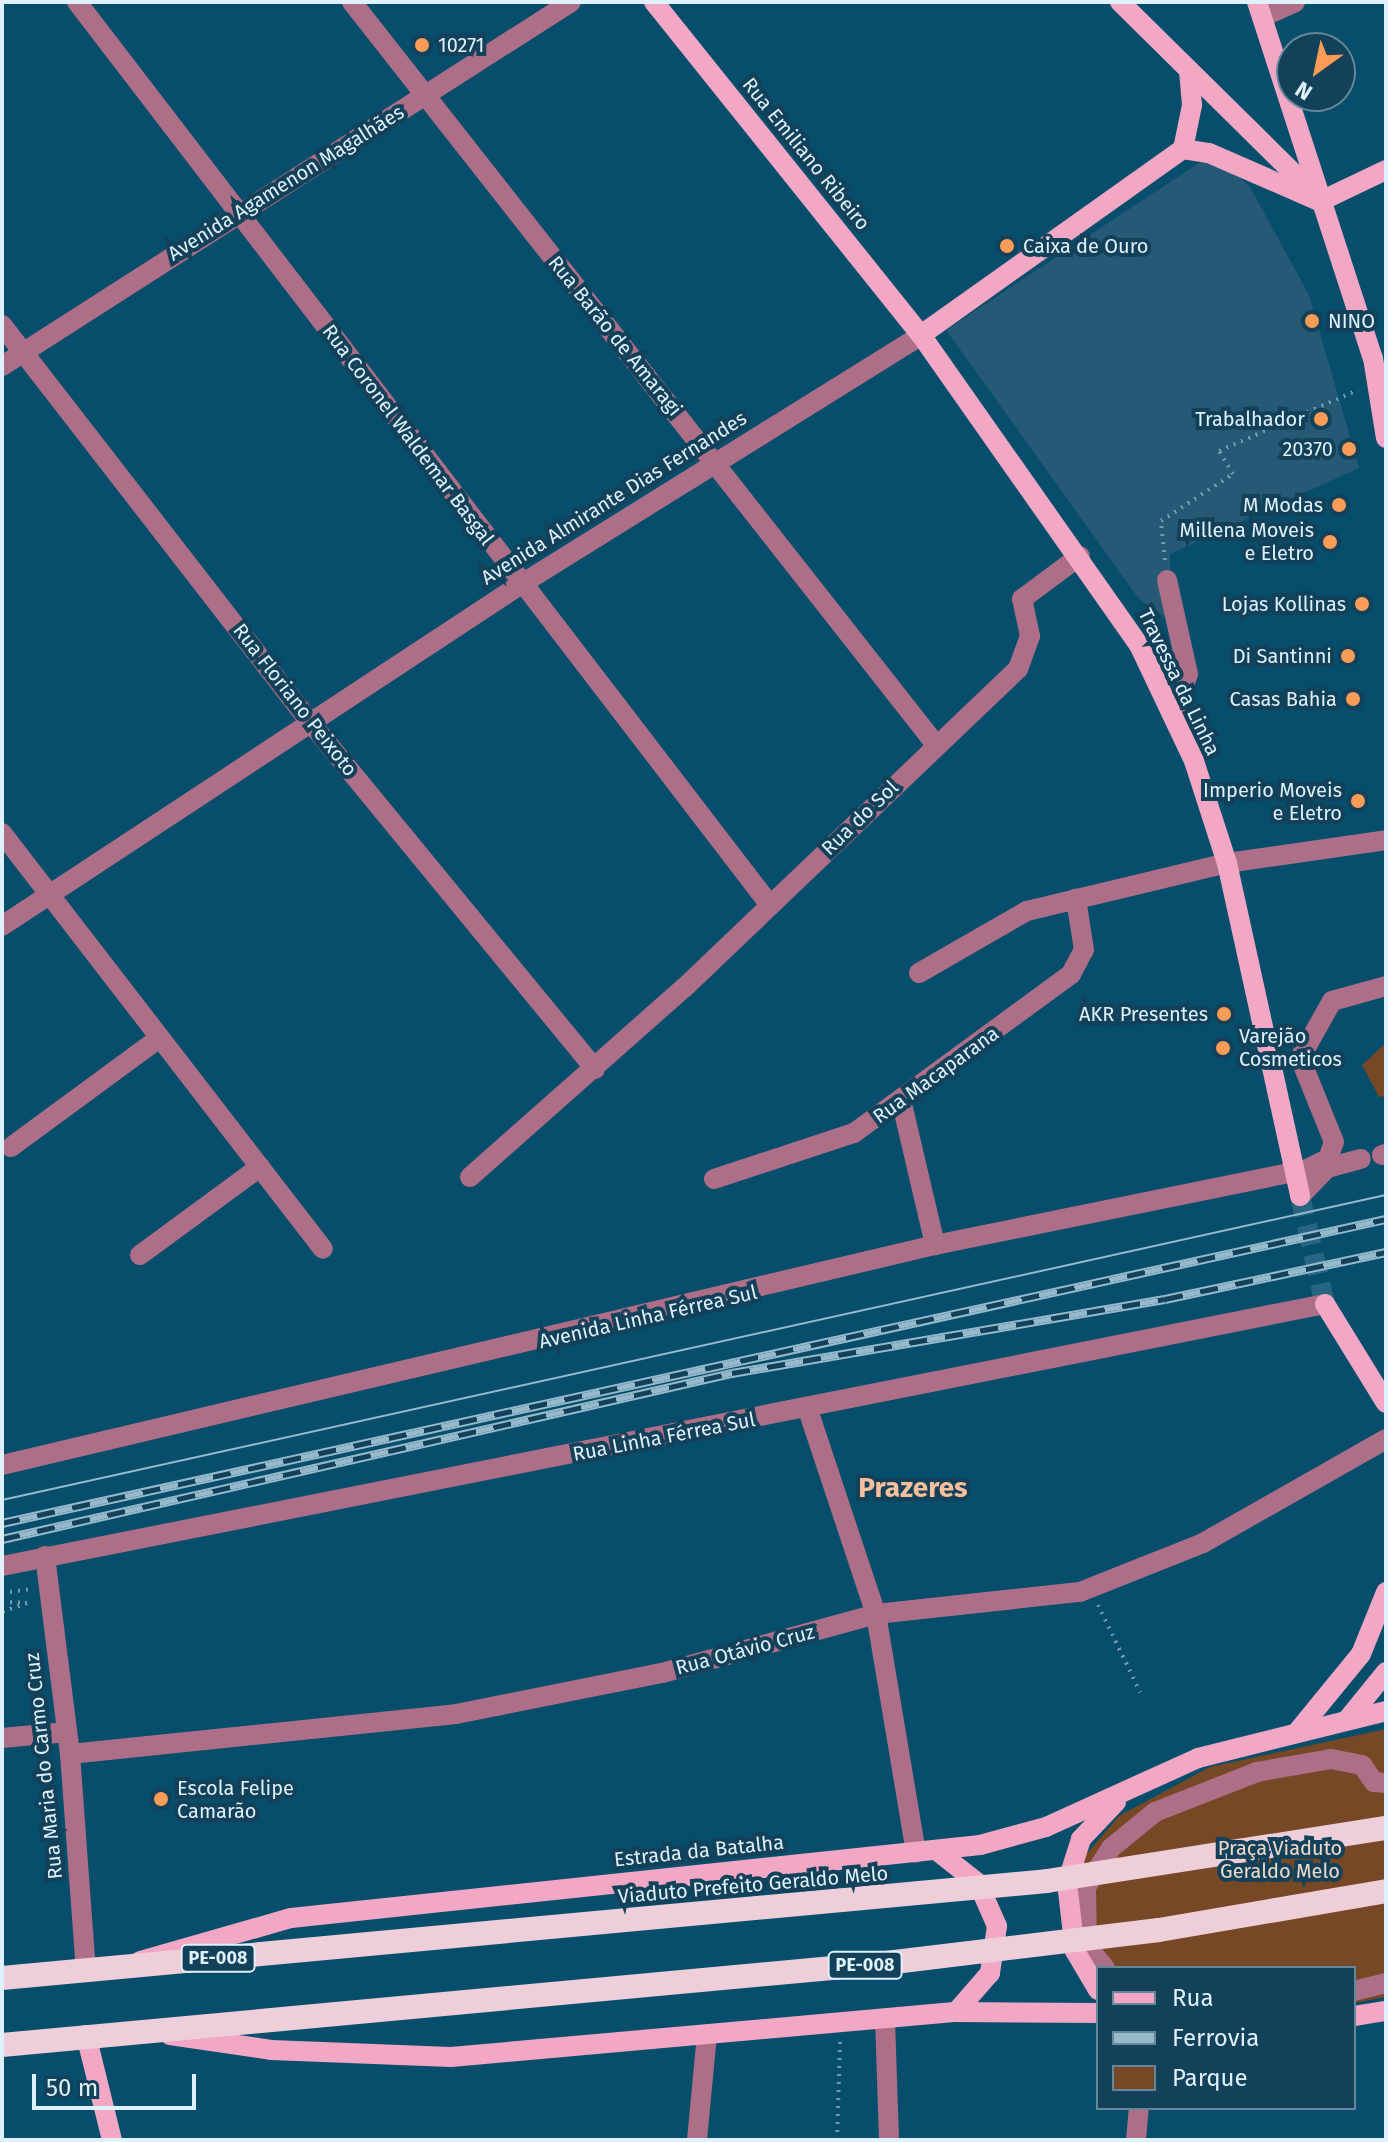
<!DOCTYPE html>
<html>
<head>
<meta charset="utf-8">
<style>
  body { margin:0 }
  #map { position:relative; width:1388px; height:2142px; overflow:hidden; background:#074d6c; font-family:"Fira Sans",sans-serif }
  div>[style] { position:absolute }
  .built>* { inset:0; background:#255975 }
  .green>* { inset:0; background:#774826 }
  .major-tunnel>* { height:20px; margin-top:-10px; transform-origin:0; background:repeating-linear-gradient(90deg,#276682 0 20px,transparent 0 30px) }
  .path>* { height:4px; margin-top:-2px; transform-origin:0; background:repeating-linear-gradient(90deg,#6f9cb1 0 2px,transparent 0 8px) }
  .minor>* { height:20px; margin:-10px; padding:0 10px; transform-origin:10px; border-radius:10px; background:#ad6f88 }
  .major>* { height:20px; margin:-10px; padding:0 10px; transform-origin:10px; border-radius:10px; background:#f2a7c4 }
  .highway>* { height:24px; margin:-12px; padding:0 12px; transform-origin:12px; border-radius:12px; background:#edced9 }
  .tram>* { height:2px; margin:-1px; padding:0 1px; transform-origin:1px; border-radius:1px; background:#96b9cb }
  .rail>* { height:9px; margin-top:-4.5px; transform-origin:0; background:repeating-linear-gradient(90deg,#124159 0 18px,#96b9cb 0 36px); box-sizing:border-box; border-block:2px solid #96b9cb }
  .dots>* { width:22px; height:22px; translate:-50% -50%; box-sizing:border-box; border:4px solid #124159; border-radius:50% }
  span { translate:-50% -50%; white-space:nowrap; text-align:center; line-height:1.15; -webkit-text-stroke:8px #124159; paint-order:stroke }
  .shield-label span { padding:2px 6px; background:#124159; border:2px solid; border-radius:6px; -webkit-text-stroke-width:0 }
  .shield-label { font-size:18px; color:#dff1fc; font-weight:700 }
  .poi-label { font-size:20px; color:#dff1fc }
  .left { translate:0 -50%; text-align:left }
  .right { translate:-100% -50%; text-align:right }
  .street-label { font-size:20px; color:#dff1fc }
  .park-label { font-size:20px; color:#efd9ca }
  .district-label { font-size:28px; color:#f7bf9b; font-weight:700 }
  .frame { position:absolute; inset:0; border:4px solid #dff1fc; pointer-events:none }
  .legend { position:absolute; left:1096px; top:1966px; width:260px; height:144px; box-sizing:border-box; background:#124159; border:2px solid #64879a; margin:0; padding:10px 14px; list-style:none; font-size:24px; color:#dff1fc }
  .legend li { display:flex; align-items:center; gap:16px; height:40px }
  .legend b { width:40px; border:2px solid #64879a }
  .north { position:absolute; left:1276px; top:32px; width:80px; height:80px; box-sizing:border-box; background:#124159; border:2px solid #64879a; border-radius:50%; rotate:213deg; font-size:22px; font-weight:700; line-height:32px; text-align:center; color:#dff1fc }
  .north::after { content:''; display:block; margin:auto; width:28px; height:36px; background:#fd9c56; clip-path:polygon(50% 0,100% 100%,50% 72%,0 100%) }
  .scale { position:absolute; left:32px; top:2074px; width:164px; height:36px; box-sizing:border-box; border:4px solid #dff1fc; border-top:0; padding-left:10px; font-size:24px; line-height:28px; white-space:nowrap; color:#dff1fc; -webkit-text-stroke:6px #124159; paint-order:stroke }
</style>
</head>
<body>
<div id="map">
  <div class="built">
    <i style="clip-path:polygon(1214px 153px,1250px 187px,1309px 295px,1359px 468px,1170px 554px,1171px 621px,1139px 599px,946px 330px)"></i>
  </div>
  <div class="green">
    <i style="clip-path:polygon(1386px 1043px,1386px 1096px,1379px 1097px,1362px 1065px)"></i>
    <i style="clip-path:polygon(1386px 1729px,1386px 1997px,1354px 2003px,1354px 1968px,1098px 1968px,1082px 1859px,1119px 1816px,1210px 1767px)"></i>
  </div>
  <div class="major-tunnel">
    <i style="left:1300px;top:1196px;width:111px;rotate:77deg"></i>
  </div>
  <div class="path">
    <i style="left:1165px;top:560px;width:39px;rotate:-96deg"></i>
    <i style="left:1161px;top:521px;width:86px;rotate:-33.1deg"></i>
    <i style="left:1233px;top:474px;width:27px;rotate:-121deg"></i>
    <i style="left:1219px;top:451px;width:152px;rotate:-23.7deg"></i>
    <i style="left:2px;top:1593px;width:29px;rotate:-8deg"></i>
    <i style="left:2px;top:1602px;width:25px;rotate:2deg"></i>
    <i style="left:27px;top:1603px;width:27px;rotate:160deg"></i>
    <i style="left:1098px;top:1605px;width:97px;rotate:64.2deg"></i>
    <i style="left:837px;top:2140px;width:98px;rotate:-88.2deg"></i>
  </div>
  <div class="minor">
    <i style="left:77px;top:2px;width:1138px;rotate:52.5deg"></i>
    <i style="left:352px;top:2px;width:945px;rotate:51.83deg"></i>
    <i style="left:1262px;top:17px;width:36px;rotate:-24deg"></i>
    <i style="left:2px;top:325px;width:502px;rotate:52.2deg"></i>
    <i style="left:310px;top:722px;width:449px;rotate:50.6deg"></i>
    <i style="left:2px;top:366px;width:675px;rotate:-32.61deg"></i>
    <i style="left:1167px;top:580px;width:96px;rotate:77.4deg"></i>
    <i style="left:1188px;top:674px;width:44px;rotate:110.1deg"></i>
    <i style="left:2px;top:833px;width:525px;rotate:52.34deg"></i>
    <i style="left:2px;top:926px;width:620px;rotate:-33.36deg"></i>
    <i style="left:520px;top:585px;width:473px;rotate:-31.9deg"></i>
    <i style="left:919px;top:973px;width:125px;rotate:-29.9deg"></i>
    <i style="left:1027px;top:911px;width:206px;rotate:-13.5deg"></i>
    <i style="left:1227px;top:863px;width:161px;rotate:-8.2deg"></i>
    <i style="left:902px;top:1104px;width:145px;rotate:76.8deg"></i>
    <i style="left:11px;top:1147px;width:182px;rotate:-36.3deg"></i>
    <i style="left:1382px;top:1155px;width:4px;rotate:-14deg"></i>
    <i style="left:470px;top:1177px;width:286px;rotate:-41.5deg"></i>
    <i style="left:684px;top:988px;width:462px;rotate:-43.7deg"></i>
    <i style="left:1018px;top:669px;width:35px;rotate:-70deg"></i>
    <i style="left:1030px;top:636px;width:38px;rotate:-102deg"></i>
    <i style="left:1022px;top:599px;width:72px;rotate:-36.6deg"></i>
    <i style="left:714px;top:1179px;width:147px;rotate:-18.2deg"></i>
    <i style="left:854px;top:1133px;width:269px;rotate:-36.2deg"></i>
    <i style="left:1071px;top:974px;width:27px;rotate:-62deg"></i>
    <i style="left:1084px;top:950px;width:52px;rotate:-98.9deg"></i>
    <i style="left:1300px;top:1196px;width:39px;rotate:-46deg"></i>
    <i style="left:1327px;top:1168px;width:35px;rotate:-15deg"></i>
    <i style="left:140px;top:1255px;width:149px;rotate:-36.3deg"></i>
    <i style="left:808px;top:1410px;width:215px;rotate:71.6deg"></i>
    <i style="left:876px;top:1614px;width:242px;rotate:80.5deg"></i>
    <i style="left:2px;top:1465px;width:959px;rotate:-13.27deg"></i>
    <i style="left:935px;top:1245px;width:378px;rotate:-11.5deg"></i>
    <i style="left:1305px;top:1170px;width:25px;rotate:-26deg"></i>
    <i style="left:1328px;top:1159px;width:18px;rotate:-71deg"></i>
    <i style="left:1334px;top:1142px;width:91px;rotate:-112deg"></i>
    <i style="left:1300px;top:1058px;width:65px;rotate:-60.7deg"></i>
    <i style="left:1332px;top:1001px;width:56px;rotate:-15.5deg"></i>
    <i style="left:45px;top:1556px;width:200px;rotate:82.8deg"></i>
    <i style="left:70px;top:1754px;width:218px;rotate:85.8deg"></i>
    <i style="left:2px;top:1566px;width:1349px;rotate:-11.2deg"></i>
    <i style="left:2px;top:1738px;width:65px;rotate:-5.3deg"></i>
    <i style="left:70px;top:1754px;width:388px;rotate:-5.9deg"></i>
    <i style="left:456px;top:1714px;width:210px;rotate:-11.3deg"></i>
    <i style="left:662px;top:1673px;width:222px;rotate:-15.4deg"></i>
    <i style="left:876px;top:1614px;width:205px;rotate:-6.2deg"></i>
    <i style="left:1080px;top:1592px;width:132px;rotate:-21.7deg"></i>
    <i style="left:1203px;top:1543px;width:210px;rotate:-29.6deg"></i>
    <i style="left:1105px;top:1968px;width:28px;rotate:-129deg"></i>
    <i style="left:1087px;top:1946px;width:59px;rotate:-91deg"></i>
    <i style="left:1086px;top:1887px;width:46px;rotate:-57.3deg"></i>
    <i style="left:1111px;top:1848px;width:57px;rotate:-39.3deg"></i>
    <i style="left:1155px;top:1812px;width:110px;rotate:-21.4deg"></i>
    <i style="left:1257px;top:1772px;width:75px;rotate:-10deg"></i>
    <i style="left:1331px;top:1759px;width:32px;rotate:11deg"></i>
    <i style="left:1362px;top:1765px;width:21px;rotate:55deg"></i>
    <i style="left:1374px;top:1782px;width:12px;rotate:5deg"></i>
    <i style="left:1354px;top:1991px;width:33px;rotate:-14deg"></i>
    <i style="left:885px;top:2019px;width:121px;rotate:88.1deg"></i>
    <i style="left:697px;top:2140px;width:106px;rotate:-84.6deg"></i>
    <i style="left:1136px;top:2140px;width:32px;rotate:-85deg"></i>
  </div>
  <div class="major">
    <i style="left:654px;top:2px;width:427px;rotate:51.3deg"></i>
    <i style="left:921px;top:335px;width:379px;rotate:54.9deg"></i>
    <i style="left:1139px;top:645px;width:128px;rotate:64.6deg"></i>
    <i style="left:1194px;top:761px;width:107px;rotate:72.1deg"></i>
    <i style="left:1227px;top:863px;width:341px;rotate:77.6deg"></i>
    <i style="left:1120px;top:2px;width:279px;rotate:44.6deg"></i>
    <i style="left:1257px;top:2px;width:374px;rotate:72deg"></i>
    <i style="left:1373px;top:358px;width:81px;rotate:80.8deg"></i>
    <i style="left:1183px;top:149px;width:26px;rotate:9deg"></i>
    <i style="left:1209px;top:153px;width:120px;rotate:23.6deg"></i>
    <i style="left:1321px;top:201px;width:72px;rotate:-25.5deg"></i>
    <i style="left:921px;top:335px;width:321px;rotate:-35.4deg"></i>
    <i style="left:1183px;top:149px;width:45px;rotate:-78.4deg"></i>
    <i style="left:1192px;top:105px;width:34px;rotate:-95deg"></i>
    <i style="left:1325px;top:1304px;width:116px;rotate:58.4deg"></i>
    <i style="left:1347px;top:1720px;width:62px;rotate:-50.9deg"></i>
    <i style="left:1298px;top:1731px;width:99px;rotate:-50.7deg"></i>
    <i style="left:1361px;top:1654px;width:67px;rotate:-68deg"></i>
    <i style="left:936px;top:1850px;width:53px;rotate:38.2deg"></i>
    <i style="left:978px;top:1883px;width:47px;rotate:66.2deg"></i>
    <i style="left:997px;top:1926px;width:48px;rotate:98.5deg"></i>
    <i style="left:990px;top:1973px;width:50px;rotate:131deg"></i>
    <i style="left:140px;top:1961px;width:157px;rotate:-15.9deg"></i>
    <i style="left:291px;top:1918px;width:693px;rotate:-6.05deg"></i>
    <i style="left:980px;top:1845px;width:68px;rotate:-15.3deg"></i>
    <i style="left:1046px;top:1827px;width:167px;rotate:-24.4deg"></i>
    <i style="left:1198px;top:1758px;width:194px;rotate:-14deg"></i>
    <i style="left:1098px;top:1990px;width:45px;rotate:-120.5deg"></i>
    <i style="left:1075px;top:1951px;width:68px;rotate:-96.7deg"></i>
    <i style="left:1067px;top:1883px;width:46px;rotate:-72.3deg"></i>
    <i style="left:1081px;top:1839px;width:51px;rotate:-46.6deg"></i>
    <i style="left:1354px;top:2016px;width:32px;rotate:-9deg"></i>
    <i style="left:86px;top:2035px;width:108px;rotate:76.1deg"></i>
    <i style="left:170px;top:2035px;width:102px;rotate:8.4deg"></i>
    <i style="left:271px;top:2050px;width:180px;rotate:2.2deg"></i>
    <i style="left:451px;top:2057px;width:505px;rotate:-5.11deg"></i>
    <i style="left:954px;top:2012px;width:144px;rotate:0.4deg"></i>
  </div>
  <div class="highway">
    <i style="left:2px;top:1978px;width:1049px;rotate:-5.3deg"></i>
    <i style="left:1047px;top:1881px;width:343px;rotate:-8.9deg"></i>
    <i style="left:2px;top:2045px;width:888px;rotate:-5.3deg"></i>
    <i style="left:886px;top:1963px;width:275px;rotate:-6.9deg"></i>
    <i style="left:1159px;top:1930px;width:230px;rotate:-9.7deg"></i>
  </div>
  <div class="tram">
    <i style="left:2px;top:1500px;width:1417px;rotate:-12.43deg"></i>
  </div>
  <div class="rail">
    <i style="left:2px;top:1523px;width:1417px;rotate:-12.39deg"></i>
    <i style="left:2px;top:1539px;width:749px;rotate:-12.81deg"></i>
    <i style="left:732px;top:1373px;width:439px;rotate:-9.7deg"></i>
    <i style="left:1165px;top:1299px;width:226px;rotate:-12deg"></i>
  </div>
  <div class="dots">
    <i style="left:422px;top:45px;background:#fd9c56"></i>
    <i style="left:1007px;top:246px;background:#fd9c56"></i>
    <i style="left:1312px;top:321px;background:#fd9c56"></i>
    <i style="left:1321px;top:419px;background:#fd9c56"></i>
    <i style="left:1349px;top:449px;background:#fd9c56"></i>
    <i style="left:1339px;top:505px;background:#fd9c56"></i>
    <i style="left:1330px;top:542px;background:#fd9c56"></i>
    <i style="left:1362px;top:604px;background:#fd9c56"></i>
    <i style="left:1348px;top:656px;background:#fd9c56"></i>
    <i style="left:1353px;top:699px;background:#fd9c56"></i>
    <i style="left:1358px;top:801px;background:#fd9c56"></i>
    <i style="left:1224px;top:1014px;background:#fd9c56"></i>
    <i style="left:1223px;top:1048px;background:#fd9c56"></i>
    <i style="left:161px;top:1799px;background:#fd9c56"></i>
  </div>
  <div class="shield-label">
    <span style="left:218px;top:1958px">PE-008</span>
    <span style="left:865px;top:1965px">PE-008</span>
  </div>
  <div class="poi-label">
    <span class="left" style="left:438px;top:45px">10271</span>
    <span class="left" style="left:1023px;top:246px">Caixa de Ouro</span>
    <span class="left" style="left:1328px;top:321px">NINO</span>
    <span class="right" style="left:1305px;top:419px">Trabalhador</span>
    <span class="right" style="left:1333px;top:449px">20370</span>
    <span class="right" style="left:1323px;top:505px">M Modas</span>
    <span class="right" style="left:1314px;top:542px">Millena Moveis<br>e Eletro</span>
    <span class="right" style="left:1346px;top:604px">Lojas Kollinas</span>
    <span class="right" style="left:1332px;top:656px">Di Santinni</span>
    <span class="right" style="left:1337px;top:699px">Casas Bahia</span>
    <span class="right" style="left:1342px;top:802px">Imperio Moveis<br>e Eletro</span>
    <span class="right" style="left:1208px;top:1014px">AKR Presentes</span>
    <span class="left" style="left:1239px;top:1048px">Varejão<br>Cosmeticos</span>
    <span class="left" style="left:177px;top:1800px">Escola Felipe<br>Camarão</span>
  </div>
  <div class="street-label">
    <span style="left:806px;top:154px;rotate:51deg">Rua Emiliano Ribeiro</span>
    <span style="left:286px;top:183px;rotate:-32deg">Avenida Agamenon Magalhães</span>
    <span style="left:615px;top:336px;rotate:51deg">Rua Barão de Amaragi</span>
    <span style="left:408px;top:435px;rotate:53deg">Rua Coronel Waldemar Basgal</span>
    <span style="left:614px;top:498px;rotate:-32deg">Avenida Almirante Dias Fernandes</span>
    <span style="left:1179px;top:682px;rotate:64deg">Travessa da Linha</span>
    <span style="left:295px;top:700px;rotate:52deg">Rua Floriano Peixoto</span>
    <span style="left:860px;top:818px;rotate:-44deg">Rua do Sol</span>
    <span style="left:936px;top:1075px;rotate:-36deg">Rua Macaparana</span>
    <span style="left:648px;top:1317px;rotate:-13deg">Avenida Linha Férrea Sul</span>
    <span style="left:664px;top:1437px;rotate:-11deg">Rua Linha Férrea Sul</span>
    <span style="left:745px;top:1650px;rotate:-15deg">Rua Otávio Cruz</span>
    <span style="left:44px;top:1766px;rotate:-96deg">Rua Maria do Carmo Cruz</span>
    <span style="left:699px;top:1851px;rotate:-6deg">Estrada da Batalha</span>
    <span style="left:753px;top:1885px;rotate:-5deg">Viaduto Prefeito Geraldo Melo</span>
  </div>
  <div class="park-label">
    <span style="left:1280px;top:1860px">Praça Viaduto<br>Geraldo Melo</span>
  </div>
  <div class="district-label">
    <span style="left:913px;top:1488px">Prazeres</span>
  </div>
  <div class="frame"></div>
  <ul class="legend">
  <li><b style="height:10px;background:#f2a7c4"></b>Rua</li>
  <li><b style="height:10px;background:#96b9cb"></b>Ferrovia</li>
  <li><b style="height:22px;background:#774826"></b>Parque</li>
  </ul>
  <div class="north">N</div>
  <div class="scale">50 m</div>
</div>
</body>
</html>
